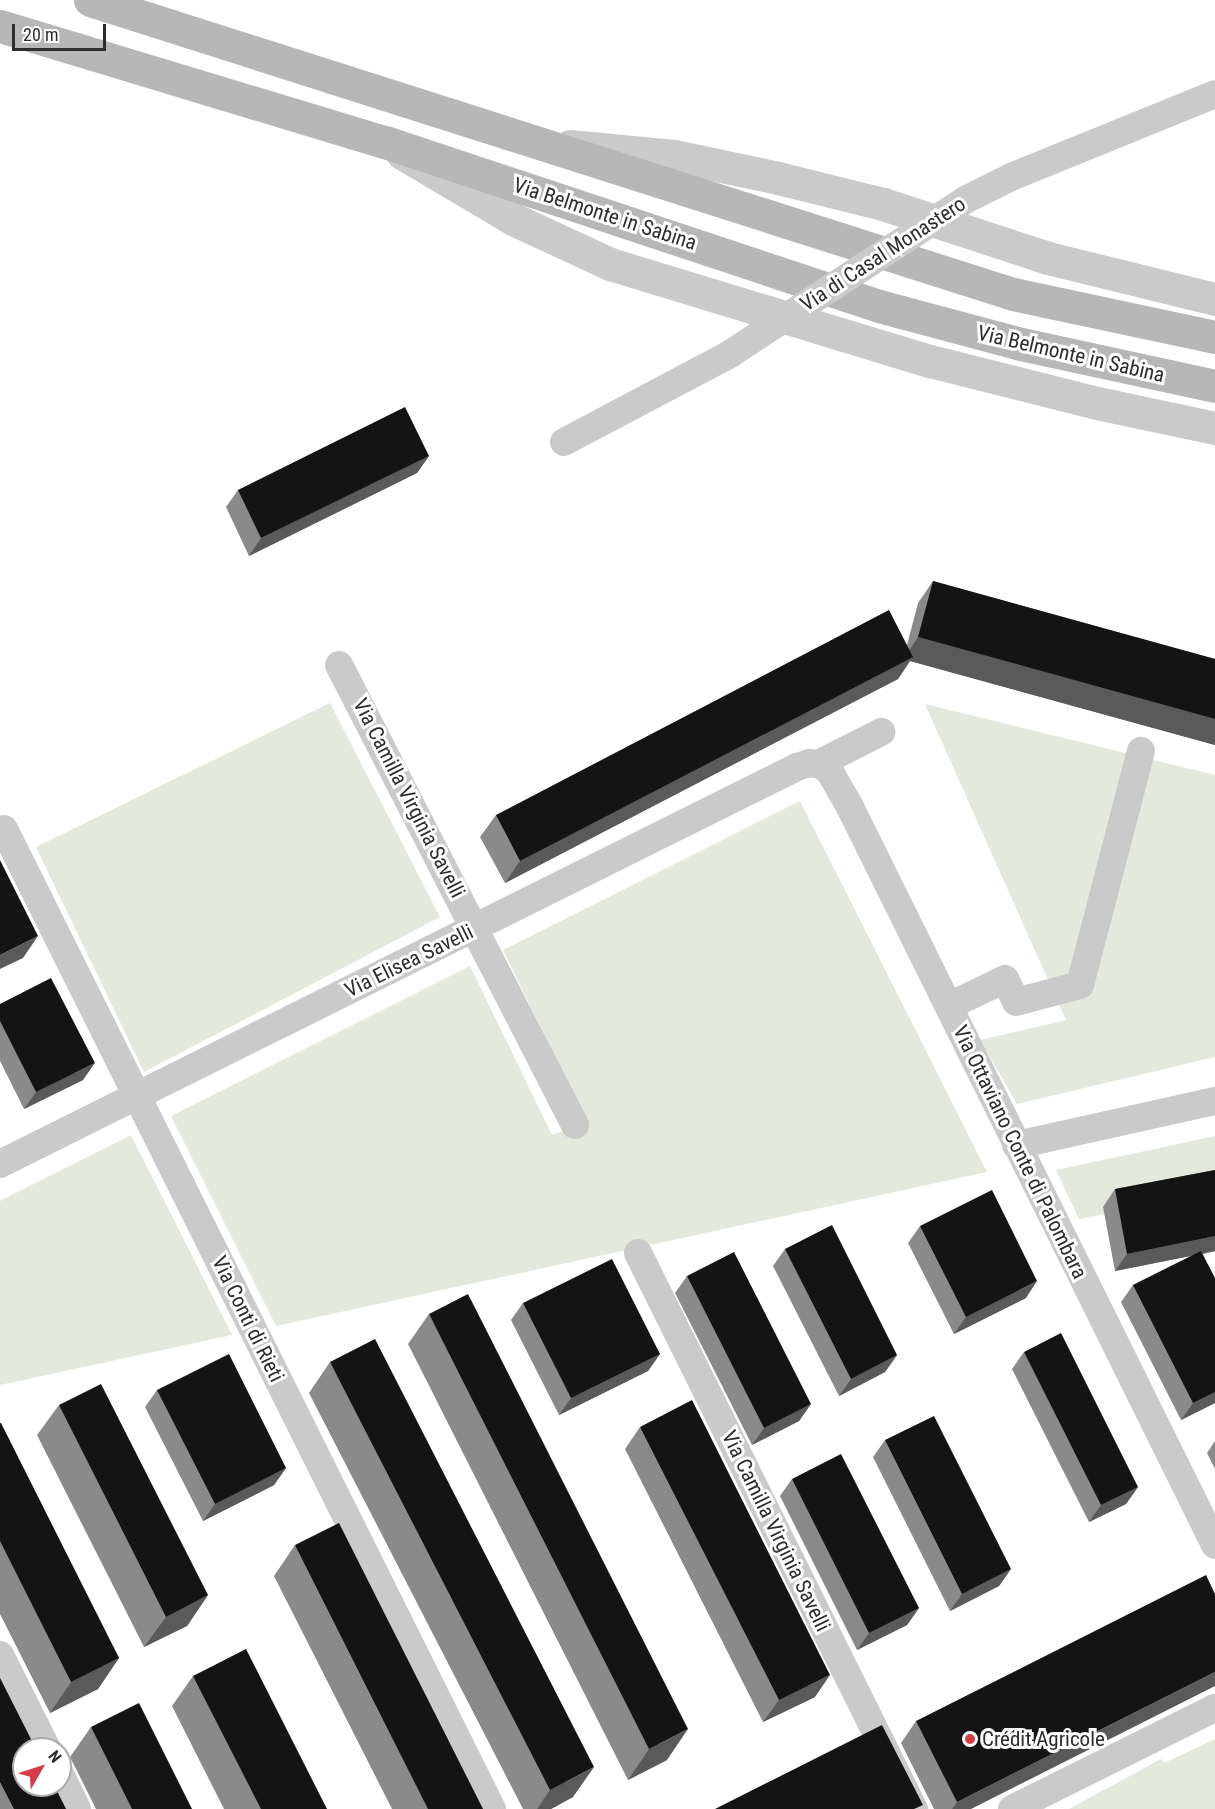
<!DOCTYPE html>
<html>
<head>
<meta charset="utf-8">
<style>
  body { margin:0 }
  #map { position:relative; width:1215px; height:1809px; overflow:hidden; background:#fff; font-family:"Roboto Condensed",sans-serif }
  div>[style] { position:absolute }
  .green>* { inset:0; background:#e3e9db }
  .minor>* { height:28px; margin:-14px; padding:0 14px; transform-origin:14px; border-radius:14px; background:#cacaca }
  .tertiary>* { height:33px; margin:-16.5px; padding:0 16.5px; transform-origin:16.5px; border-radius:16.5px; background:#cacaca }
  .secondary>* { height:33px; margin:-16.5px; padding:0 16.5px; transform-origin:16.5px; border-radius:16.5px; background:#b7b7b7 }
  .minor-bridge>* { height:28px; margin:-14px; padding:0 14px; transform-origin:14px; border-radius:14px; background:#cacaca }
  .wall>* { inset:0; background:#8a8a8a }
  .shaded-wall>* { inset:0; background:#5a5a5a }
  .building>* { inset:0; background:#141414 }
  .dots>* { width:16px; height:16px; translate:-50% -50%; box-sizing:border-box; border:3px solid #fff; border-radius:50% }
  span { translate:-50% -50%; white-space:nowrap; text-align:center; line-height:1.15; -webkit-text-stroke:6px #fff; paint-order:stroke }
  .street-label { font-size:21px; color:#2d2d2d }
  .poi-label { font-size:21px; color:#2d2d2d }
  .left { translate:0 -50%; text-align:left }
  .north { position:absolute; left:12px; top:1737px; width:60px; height:60px; box-sizing:border-box; background:#fff; border:2px solid #ababab; border-radius:50%; rotate:51deg; font-size:16px; font-weight:700; line-height:24px; text-align:center; color:#2d2d2d }
  .north::after { content:''; display:block; margin:auto; width:21px; height:27px; background:#d73b47; clip-path:polygon(50% 0,100% 100%,50% 72%,0 100%) }
  .scale { position:absolute; left:12px; top:24px; width:94px; height:27px; box-sizing:border-box; border:3px solid #2d2d2d; border-top:0; padding-left:8px; font-size:18px; line-height:21px; white-space:nowrap; color:#2d2d2d; -webkit-text-stroke:4px #fff; paint-order:stroke }
</style>
</head>
<body>
<div id="map">
  <div class="green">
    <i style="clip-path:polygon(330px 703px,440px 917px,144px 1072px,36px 847px)"></i>
    <i style="clip-path:polygon(925px 704px,1215px 775px,1215px 1057px,1017px 1104px,980px 1040px,1066px 1020px)"></i>
    <i style="clip-path:polygon(800px 801px,987px 1172px,276px 1326px,171px 1116px,470px 966px,552px 1135px,587px 1122px,503px 950px)"></i>
    <i style="clip-path:polygon(131px 1135px,232px 1335px,0 1385px,0 1201px)"></i>
    <i style="clip-path:polygon(1215px 1136px,1215px 1192px,1079px 1219px,1056px 1170px)"></i>
    <i style="clip-path:polygon(1215px 1739px,1215px 1809px,1069px 1809px,1161px 1759px,1164px 1763px)"></i>
  </div>
  <div class="minor">
    <i style="left:965px;top:200px;width:51px;rotate:-26.6deg"></i>
    <i style="left:1011px;top:177px;width:220px;rotate:-22.1deg"></i>
    <i style="left:564px;top:442px;width:188px;rotate:-27.9deg"></i>
    <i style="left:339px;top:665px;width:517px;rotate:62.84deg"></i>
    <i style="left:818px;top:764px;width:71px;rotate:-26.9deg"></i>
    <i style="left:4px;top:829px;width:1095px;rotate:63.53deg"></i>
    <i style="left:949px;top:1006px;width:62px;rotate:-25.7deg"></i>
    <i style="left:1005px;top:979px;width:25px;rotate:64deg"></i>
    <i style="left:1016px;top:1002px;width:66px;rotate:-14.9deg"></i>
    <i style="left:1080px;top:985px;width:242px;rotate:-75.4deg"></i>
    <i style="left:1016px;top:1145px;width:204px;rotate:-12.5deg"></i>
    <i style="left:0;top:1164px;width:890px;rotate:-26.48deg"></i>
    <i style="left:797px;top:767px;width:13px;rotate:-18deg"></i>
    <i style="left:809px;top:763px;width:13px;rotate:9deg"></i>
    <i style="left:822px;top:765px;width:11px;rotate:41deg"></i>
    <i style="left:830px;top:772px;width:40px;rotate:60.3deg"></i>
    <i style="left:850px;top:807px;width:823px;rotate:63.68deg"></i>
    <i style="left:638px;top:1253px;width:621px;rotate:63.6deg"></i>
    <i style="left:0;top:1655px;width:105px;rotate:63.4deg"></i>
    <i style="left:60px;top:1774px;width:39px;rotate:64deg"></i>
    <i style="left:1012px;top:1809px;width:227px;rotate:-26.5deg"></i>
  </div>
  <div class="tertiary">
    <i style="left:570px;top:146px;width:104px;rotate:5.5deg"></i>
    <i style="left:674px;top:156px;width:106px;rotate:11.9deg"></i>
    <i style="left:778px;top:178px;width:108px;rotate:13.9deg"></i>
    <i style="left:883px;top:204px;width:174px;rotate:18.1deg"></i>
    <i style="left:1048px;top:258px;width:172px;rotate:13.8deg"></i>
    <i style="left:402px;top:153px;width:129px;rotate:30.7deg"></i>
    <i style="left:513px;top:219px;width:107px;rotate:24.9deg"></i>
    <i style="left:610px;top:264px;width:334px;rotate:16.9deg"></i>
    <i style="left:930px;top:361px;width:172px;rotate:14.1deg"></i>
    <i style="left:1097px;top:403px;width:121px;rotate:12deg"></i>
  </div>
  <div class="secondary">
    <i style="left:90px;top:0;width:969px;rotate:17.67deg"></i>
    <i style="left:1013px;top:294px;width:207px;rotate:12deg"></i>
    <i style="left:0;top:26px;width:402px;rotate:16.8deg"></i>
    <i style="left:385px;top:142px;width:521px;rotate:18.37deg"></i>
    <i style="left:879px;top:306px;width:147px;rotate:15deg"></i>
    <i style="left:1021px;top:344px;width:198px;rotate:12.2deg"></i>
  </div>
  <div class="minor-bridge">
    <i style="left:730px;top:354px;width:281px;rotate:-33.2deg"></i>
  </div>
  <div class="wall">
    <i style="clip-path:polygon(429px 456px,417px 473px,249px 556px,226px 507px,238px 490px)"></i>
    <i style="clip-path:polygon(933px 581px,1215px 659px,1215px 745px,910px 661px,898px 679px,505px 883px,480px 837px,496px 815px,907px 645px,918px 603px)"></i>
    <i style="clip-path:polygon(0 1004px,83px 1080px,24px 1109px,0 1061px)"></i>
    <i style="clip-path:polygon(1215px 1170px,1215px 1251px,1203px 1254px,1215px 1403px,1181px 1420px,1121px 1302px,1133px 1285px,1191px 1256px,1115px 1271px,1103px 1207px,1115px 1189px)"></i>
    <i style="clip-path:polygon(920px 1226px,1026px 1298px,954px 1334px,908px 1243px)"></i>
    <i style="clip-path:polygon(785px 1249px,897px 1355px,885px 1372px,839px 1396px,773px 1266px)"></i>
    <i style="clip-path:polygon(687px 1276px,811px 1404px,799px 1421px,752px 1445px,675px 1293px)"></i>
    <i style="clip-path:polygon(523px 1303px,660px 1354px,648px 1371px,559px 1415px,511px 1320px)"></i>
    <i style="clip-path:polygon(429px 1314px,667px 1760px,628px 1780px,408px 1344px)"></i>
    <i style="clip-path:polygon(1024px 1352px,1138px 1487px,1126px 1504px,1089px 1522px,1012px 1369px)"></i>
    <i style="clip-path:polygon(330px 1362px,573px 1797px,551px 1809px,523px 1809px,309px 1393px)"></i>
    <i style="clip-path:polygon(157px 1390px,286px 1468px,274px 1485px,203px 1521px,145px 1407px)"></i>
    <i style="clip-path:polygon(59px 1405px,208px 1595px,187px 1626px,144px 1647px,37px 1435px)"></i>
    <i style="clip-path:polygon(0 1423px,119px 1658px,98px 1689px,50px 1713px,0 1614px)"></i>
    <i style="clip-path:polygon(640px 1427px,815px 1697px,763px 1722px,625px 1449px)"></i>
    <i style="clip-path:polygon(885px 1440px,1011px 1569px,999px 1586px,950px 1611px,873px 1457px)"></i>
    <i style="clip-path:polygon(1215px 1441px,1215px 1469px,1207px 1453px)"></i>
    <i style="clip-path:polygon(792px 1479px,919px 1608px,907px 1625px,857px 1650px,780px 1496px)"></i>
    <i style="clip-path:polygon(295px 1545px,483px 1809px,392px 1809px,274px 1576px)"></i>
    <i style="clip-path:polygon(193px 1676px,327px 1809px,224px 1809px,172px 1706px)"></i>
    <i style="clip-path:polygon(0 1678px,66px 1809px,0 1809px)"></i>
    <i style="clip-path:polygon(916px 1721px,971px 1809px,934px 1809px,901px 1743px)"></i>
    <i style="clip-path:polygon(91px 1727px,192px 1809px,96px 1809px,70px 1757px)"></i>
  </div>
  <div class="shaded-wall">
    <i style="clip-path:polygon(429px 456px,417px 473px,249px 556px,261px 538px)"></i>
    <i style="clip-path:polygon(918px 637px,1215px 719px,1215px 745px,910px 661px,898px 679px,505px 883px,520px 861px,903px 659px)"></i>
    <i style="clip-path:polygon(38px 936px,23px 958px,0 969px,0 955px)"></i>
    <i style="clip-path:polygon(95px 1063px,83px 1080px,24px 1109px,36px 1092px)"></i>
    <i style="clip-path:polygon(1215px 1236px,1215px 1251px,1115px 1271px,1127px 1254px)"></i>
    <i style="clip-path:polygon(1037px 1281px,1026px 1298px,954px 1334px,966px 1317px)"></i>
    <i style="clip-path:polygon(660px 1354px,648px 1371px,559px 1415px,571px 1398px)"></i>
    <i style="clip-path:polygon(897px 1355px,885px 1372px,839px 1396px,851px 1379px)"></i>
    <i style="clip-path:polygon(1215px 1392px,1215px 1403px,1181px 1420px,1193px 1403px)"></i>
    <i style="clip-path:polygon(811px 1404px,799px 1421px,752px 1445px,764px 1428px)"></i>
    <i style="clip-path:polygon(286px 1468px,274px 1485px,203px 1521px,215px 1504px)"></i>
    <i style="clip-path:polygon(1138px 1487px,1126px 1504px,1089px 1522px,1101px 1505px)"></i>
    <i style="clip-path:polygon(1011px 1569px,999px 1586px,950px 1611px,962px 1594px)"></i>
    <i style="clip-path:polygon(208px 1595px,187px 1626px,144px 1647px,166px 1617px)"></i>
    <i style="clip-path:polygon(919px 1608px,907px 1625px,857px 1650px,869px 1633px)"></i>
    <i style="clip-path:polygon(119px 1658px,98px 1689px,50px 1713px,71px 1682px)"></i>
    <i style="clip-path:polygon(1215px 1672px,1215px 1686px,971px 1809px,952px 1809px,957px 1802px)"></i>
    <i style="clip-path:polygon(830px 1675px,815px 1697px,763px 1722px,779px 1700px)"></i>
    <i style="clip-path:polygon(688px 1729px,667px 1760px,628px 1780px,649px 1749px)"></i>
    <i style="clip-path:polygon(594px 1767px,573px 1797px,551px 1809px,537px 1809px,550px 1790px)"></i>
  </div>
  <div class="building">
    <i style="clip-path:polygon(405px 407px,429px 456px,261px 538px,238px 490px)"></i>
    <i style="clip-path:polygon(933px 581px,1215px 659px,1215px 719px,918px 637px)"></i>
    <i style="clip-path:polygon(889px 610px,913px 657px,520px 861px,496px 815px)"></i>
    <i style="clip-path:polygon(0 860px,38px 936px,0 955px)"></i>
    <i style="clip-path:polygon(51px 978px,95px 1063px,36px 1092px,0 1021px,0 1004px)"></i>
    <i style="clip-path:polygon(1215px 1170px,1215px 1236px,1127px 1254px,1115px 1189px)"></i>
    <i style="clip-path:polygon(992px 1190px,1037px 1281px,966px 1317px,920px 1226px)"></i>
    <i style="clip-path:polygon(832px 1225px,897px 1355px,851px 1379px,785px 1249px)"></i>
    <i style="clip-path:polygon(1201px 1251px,1215px 1278px,1215px 1392px,1193px 1403px,1133px 1285px)"></i>
    <i style="clip-path:polygon(734px 1252px,811px 1404px,764px 1428px,687px 1276px)"></i>
    <i style="clip-path:polygon(612px 1259px,660px 1354px,571px 1398px,523px 1303px)"></i>
    <i style="clip-path:polygon(468px 1294px,688px 1729px,649px 1749px,429px 1314px)"></i>
    <i style="clip-path:polygon(1061px 1333px,1138px 1487px,1101px 1505px,1024px 1352px)"></i>
    <i style="clip-path:polygon(375px 1339px,594px 1767px,550px 1790px,330px 1362px)"></i>
    <i style="clip-path:polygon(229px 1354px,286px 1468px,215px 1504px,157px 1390px)"></i>
    <i style="clip-path:polygon(101px 1384px,208px 1595px,166px 1617px,59px 1405px)"></i>
    <i style="clip-path:polygon(692px 1400px,830px 1675px,779px 1700px,640px 1427px)"></i>
    <i style="clip-path:polygon(934px 1416px,1011px 1569px,962px 1594px,885px 1440px)"></i>
    <i style="clip-path:polygon(0 1423px,1px 1423px,119px 1658px,71px 1682px,0 1541px)"></i>
    <i style="clip-path:polygon(841px 1454px,919px 1608px,869px 1633px,792px 1479px)"></i>
    <i style="clip-path:polygon(339px 1523px,483px 1809px,428px 1809px,295px 1545px)"></i>
    <i style="clip-path:polygon(1206px 1575px,1215px 1594px,1215px 1672px,957px 1802px,916px 1721px)"></i>
    <i style="clip-path:polygon(246px 1649px,327px 1809px,261px 1809px,193px 1676px)"></i>
    <i style="clip-path:polygon(0 1678px,36px 1749px,24px 1749px,24px 1785px,54px 1785px,66px 1809px,14px 1809px,0 1782px)"></i>
    <i style="clip-path:polygon(139px 1703px,192px 1809px,132px 1809px,91px 1727px)"></i>
    <i style="clip-path:polygon(882px 1725px,923px 1805px,914px 1809px,715px 1809px)"></i>
  </div>
  <div class="dots">
    <i style="left:970px;top:1739px;background:#d73b47"></i>
  </div>
  <div class="street-label">
    <span style="left:605px;top:214px;rotate:18deg">Via Belmonte in Sabina</span>
    <span style="left:883px;top:254px;rotate:-33deg">Via di Casal Monastero</span>
    <span style="left:1071px;top:354px;rotate:13deg">Via Belmonte in Sabina</span>
    <span style="left:409px;top:798px;rotate:63deg">Via Camilla Virginia Savelli</span>
    <span style="left:409px;top:961px;rotate:-26deg">Via Elisea Savelli</span>
    <span style="left:1020px;top:1152px;rotate:64deg">Via Ottaviano Conte di Palombara</span>
    <span style="left:248px;top:1319px;rotate:64deg">Via Conti di Rieti</span>
    <span style="left:776px;top:1531px;rotate:64deg">Via Camilla Virginia Savelli</span>
  </div>
  <div class="poi-label">
    <span class="left" style="left:982px;top:1739px">Crédit Agricole</span>
  </div>
  <div class="north">N</div>
  <div class="scale">20 m</div>
</div>
</body>
</html>
